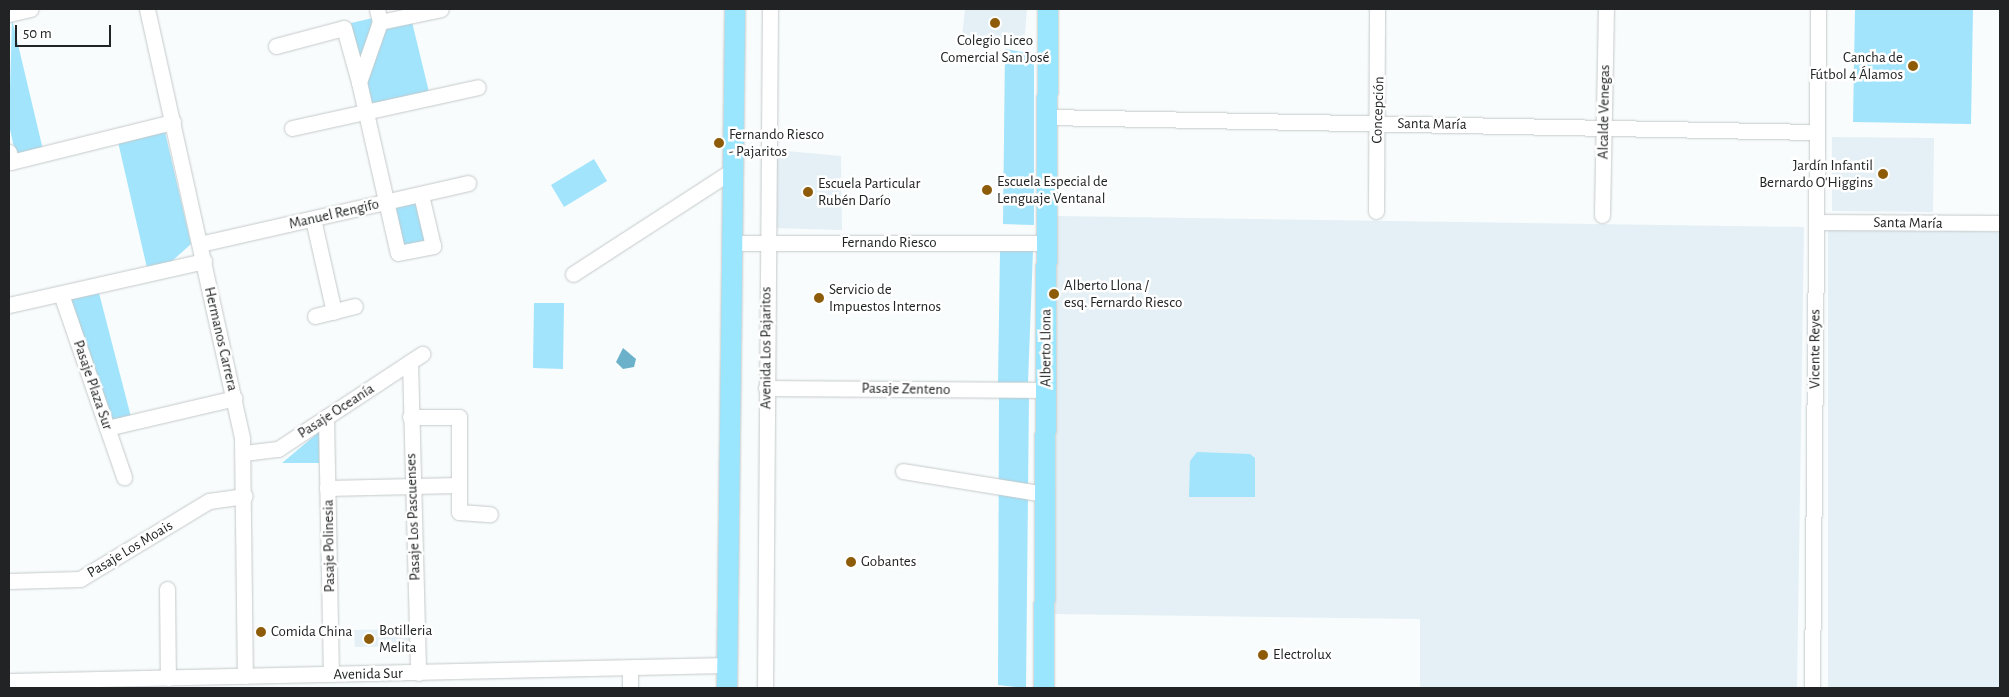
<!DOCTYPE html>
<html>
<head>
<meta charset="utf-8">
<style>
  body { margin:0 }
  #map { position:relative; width:2009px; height:697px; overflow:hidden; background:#f8fcfd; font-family:"Alegreya Sans",sans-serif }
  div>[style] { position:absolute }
  .built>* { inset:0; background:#e4f0f5 }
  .green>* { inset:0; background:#a1e4fc }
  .water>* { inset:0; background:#6bb1c9 }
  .roads { filter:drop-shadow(0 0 1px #c5c9ca) drop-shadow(0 0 1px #c5c9ca) }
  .minor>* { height:15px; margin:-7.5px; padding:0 7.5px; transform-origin:7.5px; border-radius:7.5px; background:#fff }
  .major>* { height:20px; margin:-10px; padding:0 10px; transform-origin:10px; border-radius:10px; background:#99e6fe }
  .dots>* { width:14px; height:14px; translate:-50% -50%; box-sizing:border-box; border:2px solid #fff; border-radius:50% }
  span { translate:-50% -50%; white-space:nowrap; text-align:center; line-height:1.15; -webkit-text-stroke:5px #fff; paint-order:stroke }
  .poi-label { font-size:15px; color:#222324 }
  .right { translate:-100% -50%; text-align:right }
  .left { translate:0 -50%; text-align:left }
  .street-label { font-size:15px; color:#222324 }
  .frame { position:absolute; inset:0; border:10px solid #222324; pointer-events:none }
  .scale { position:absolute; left:15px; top:25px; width:96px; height:22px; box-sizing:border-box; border:2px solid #222324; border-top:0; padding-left:6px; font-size:15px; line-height:18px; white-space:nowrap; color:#222324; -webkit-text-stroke:4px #fff; paint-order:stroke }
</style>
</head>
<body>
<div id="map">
  <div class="built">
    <i style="clip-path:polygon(965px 9px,1027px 9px,1024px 44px,962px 38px)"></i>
    <i style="clip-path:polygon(1832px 137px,1934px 138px,1933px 212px,1832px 211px)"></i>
    <i style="clip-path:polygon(775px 150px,841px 156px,842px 230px,773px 228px)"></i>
    <i style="clip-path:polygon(1057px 216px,1804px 227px,1797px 688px,1420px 688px,1420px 619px,1055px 614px)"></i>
    <i style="clip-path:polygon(1828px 228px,2000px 232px,2000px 688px,1828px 688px)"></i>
    <i style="clip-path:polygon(409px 629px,409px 646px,355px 647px,354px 630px)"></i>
  </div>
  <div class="green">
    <i style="clip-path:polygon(1855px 9px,1973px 9px,1971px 124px,1853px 122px)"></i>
    <i style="clip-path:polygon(373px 18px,361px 65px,351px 23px)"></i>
    <i style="clip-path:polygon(12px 19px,43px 150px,16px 156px,9px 125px)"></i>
    <i style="clip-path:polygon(412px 22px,429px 92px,371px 105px,365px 80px,383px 28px)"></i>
    <i style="clip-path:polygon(1005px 49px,1034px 54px,1034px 225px,1003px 224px)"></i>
    <i style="clip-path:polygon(165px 132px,191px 244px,171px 262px,147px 268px,118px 142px)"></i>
    <i style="clip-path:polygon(594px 159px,607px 181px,564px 207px,551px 185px)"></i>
    <i style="clip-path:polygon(419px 201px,428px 243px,401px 249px,392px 207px)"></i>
    <i style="clip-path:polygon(1000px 251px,1033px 251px,1028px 382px,998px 383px)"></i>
    <i style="clip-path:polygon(99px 293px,131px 417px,110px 423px,68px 300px)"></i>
    <i style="clip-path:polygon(534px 303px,564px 303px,563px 369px,533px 368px)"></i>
    <i style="clip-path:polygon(999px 395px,1029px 395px,1026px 688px,998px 685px)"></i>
    <i style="clip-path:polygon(319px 432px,319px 463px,282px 463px)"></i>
    <i style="clip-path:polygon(1197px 452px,1250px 454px,1255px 458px,1255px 497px,1189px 497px,1190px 461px)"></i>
  </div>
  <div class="water">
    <i style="clip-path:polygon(623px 348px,636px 359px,634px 367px,623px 369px,616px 362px)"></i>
  </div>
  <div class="roads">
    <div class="minor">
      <i style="left:147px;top:9px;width:440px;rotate:77.5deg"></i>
      <i style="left:242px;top:439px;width:237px;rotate:89.3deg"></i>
      <i style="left:377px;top:9px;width:13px;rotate:77deg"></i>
      <i style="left:380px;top:22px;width:64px;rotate:109.3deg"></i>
      <i style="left:359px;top:82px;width:175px;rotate:77.2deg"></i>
      <i style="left:398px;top:253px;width:36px;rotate:-11deg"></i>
      <i style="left:433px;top:246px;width:52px;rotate:-103.2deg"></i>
      <i style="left:9px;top:14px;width:22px;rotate:-13deg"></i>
      <i style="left:380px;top:22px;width:62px;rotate:-12deg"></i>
      <i style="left:276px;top:46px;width:70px;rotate:-14.8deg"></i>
      <i style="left:344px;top:28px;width:56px;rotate:74.5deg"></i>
      <i style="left:1047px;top:117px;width:770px;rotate:1.12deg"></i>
      <i style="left:292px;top:128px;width:190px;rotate:-12.4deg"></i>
      <i style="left:9px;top:152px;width:10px;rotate:79deg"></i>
      <i style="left:11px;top:162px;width:167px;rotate:-13.9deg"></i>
      <i style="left:1376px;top:211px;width:202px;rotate:-89.7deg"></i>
      <i style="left:1602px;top:215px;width:206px;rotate:-88.9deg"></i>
      <i style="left:313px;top:219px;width:95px;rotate:77.3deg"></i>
      <i style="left:1816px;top:222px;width:184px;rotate:0.3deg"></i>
      <i style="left:732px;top:243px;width:315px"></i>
      <i style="left:200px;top:244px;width:275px;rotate:-12.8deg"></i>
      <i style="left:573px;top:274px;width:191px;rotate:-33deg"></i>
      <i style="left:61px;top:294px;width:194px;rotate:71deg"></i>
      <i style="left:9px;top:305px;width:200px;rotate:-12.7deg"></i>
      <i style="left:315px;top:316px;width:41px;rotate:-14deg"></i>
      <i style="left:410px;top:362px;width:311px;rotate:88.5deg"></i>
      <i style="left:766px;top:388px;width:280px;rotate:0.4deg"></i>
      <i style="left:326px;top:417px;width:257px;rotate:88.9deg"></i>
      <i style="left:410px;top:417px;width:49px"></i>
      <i style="left:459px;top:417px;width:95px;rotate:90deg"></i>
      <i style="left:459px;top:512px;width:31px;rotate:4deg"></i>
      <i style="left:107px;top:428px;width:131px;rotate:-13.2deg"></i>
      <i style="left:244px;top:453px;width:34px;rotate:-7deg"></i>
      <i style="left:278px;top:449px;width:173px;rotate:-33.4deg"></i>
      <i style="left:903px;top:471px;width:144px;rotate:9.2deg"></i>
      <i style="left:327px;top:488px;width:131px;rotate:-1.3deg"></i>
      <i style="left:9px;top:581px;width:71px;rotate:-1.6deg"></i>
      <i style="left:80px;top:579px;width:151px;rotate:-31.2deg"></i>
      <i style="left:209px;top:501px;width:36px;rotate:-8deg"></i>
      <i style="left:167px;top:589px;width:89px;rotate:89.4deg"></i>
      <i style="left:9px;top:681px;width:718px;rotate:-1.28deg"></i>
      <i style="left:630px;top:688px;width:20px;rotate:-90deg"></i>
      <i style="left:765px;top:688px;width:679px;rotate:-89.58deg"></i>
      <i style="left:1812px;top:688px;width:679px;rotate:-89.49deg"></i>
    </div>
    <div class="major">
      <i style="left:727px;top:688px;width:679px;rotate:-89.32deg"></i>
      <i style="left:1044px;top:688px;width:679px;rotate:-89.66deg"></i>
    </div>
  </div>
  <div class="dots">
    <i style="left:995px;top:23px;background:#8e5c09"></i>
    <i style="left:1913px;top:66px;background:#8e5c09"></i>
    <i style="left:719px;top:143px;background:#8e5c09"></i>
    <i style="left:1883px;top:174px;background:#8e5c09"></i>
    <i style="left:987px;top:190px;background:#8e5c09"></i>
    <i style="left:808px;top:192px;background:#8e5c09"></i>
    <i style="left:1054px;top:294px;background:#8e5c09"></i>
    <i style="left:819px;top:298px;background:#8e5c09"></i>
    <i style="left:851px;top:562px;background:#8e5c09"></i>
    <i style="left:261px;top:632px;background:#8e5c09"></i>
    <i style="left:369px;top:639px;background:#8e5c09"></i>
    <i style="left:1263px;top:655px;background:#8e5c09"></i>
  </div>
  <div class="poi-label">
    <span style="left:995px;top:49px">Colegio Liceo<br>Comercial San José</span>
    <span class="right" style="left:1903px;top:66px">Cancha de<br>Fútbol 4 Álamos</span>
    <span class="left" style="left:729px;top:143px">Fernando Riesco<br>- Pajaritos</span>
    <span class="right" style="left:1873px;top:174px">Jardín Infantil<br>Bernardo O'Higgins</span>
    <span class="left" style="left:997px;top:190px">Escuela Especial de<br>Lenguaje Ventanal</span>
    <span class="left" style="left:818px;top:192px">Escuela Particular<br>Rubén Darío</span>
    <span class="left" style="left:1064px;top:294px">Alberto Llona /<br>esq. Fernardo Riesco</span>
    <span class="left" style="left:829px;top:298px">Servicio de<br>Impuestos Internos</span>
    <span class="left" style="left:861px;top:562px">Gobantes</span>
    <span class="left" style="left:379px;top:639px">Botilleria<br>Melita</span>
    <span class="left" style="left:271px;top:632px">Comida China</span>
    <span class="left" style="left:1273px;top:655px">Electrolux</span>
  </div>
  <div class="street-label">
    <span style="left:1378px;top:110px;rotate:-88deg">Concepción</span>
    <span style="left:1604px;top:112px;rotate:-89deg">Alcalde Venegas</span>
    <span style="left:1432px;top:124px;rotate:1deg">Santa María</span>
    <span style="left:334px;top:214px;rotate:-13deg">Manuel Rengifo</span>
    <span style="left:1908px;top:223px;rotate:1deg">Santa María</span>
    <span style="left:889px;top:243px">Fernando Riesco</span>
    <span style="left:221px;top:339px;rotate:77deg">Hermanos Carrera</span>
    <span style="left:766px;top:348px;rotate:-90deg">Avenida Los Pajaritos</span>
    <span style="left:1046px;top:348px;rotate:-90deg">Alberto Llona</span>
    <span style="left:1815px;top:349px;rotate:-90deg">Vicente Reyes</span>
    <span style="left:93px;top:385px;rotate:71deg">Pasaje Plaza Sur</span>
    <span style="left:906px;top:389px;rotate:1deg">Pasaje Zenteno</span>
    <span style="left:336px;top:411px;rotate:-33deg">Pasaje Oceanía</span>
    <span style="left:413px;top:517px;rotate:-92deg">Pasaje Los Pascuenses</span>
    <span style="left:329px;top:546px;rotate:-91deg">Pasaje Polinesia</span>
    <span style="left:130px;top:549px;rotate:-31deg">Pasaje Los Moais</span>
    <span style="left:368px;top:674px;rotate:-1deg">Avenida Sur</span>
  </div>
  <div class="frame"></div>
  <div class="scale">50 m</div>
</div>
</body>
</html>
